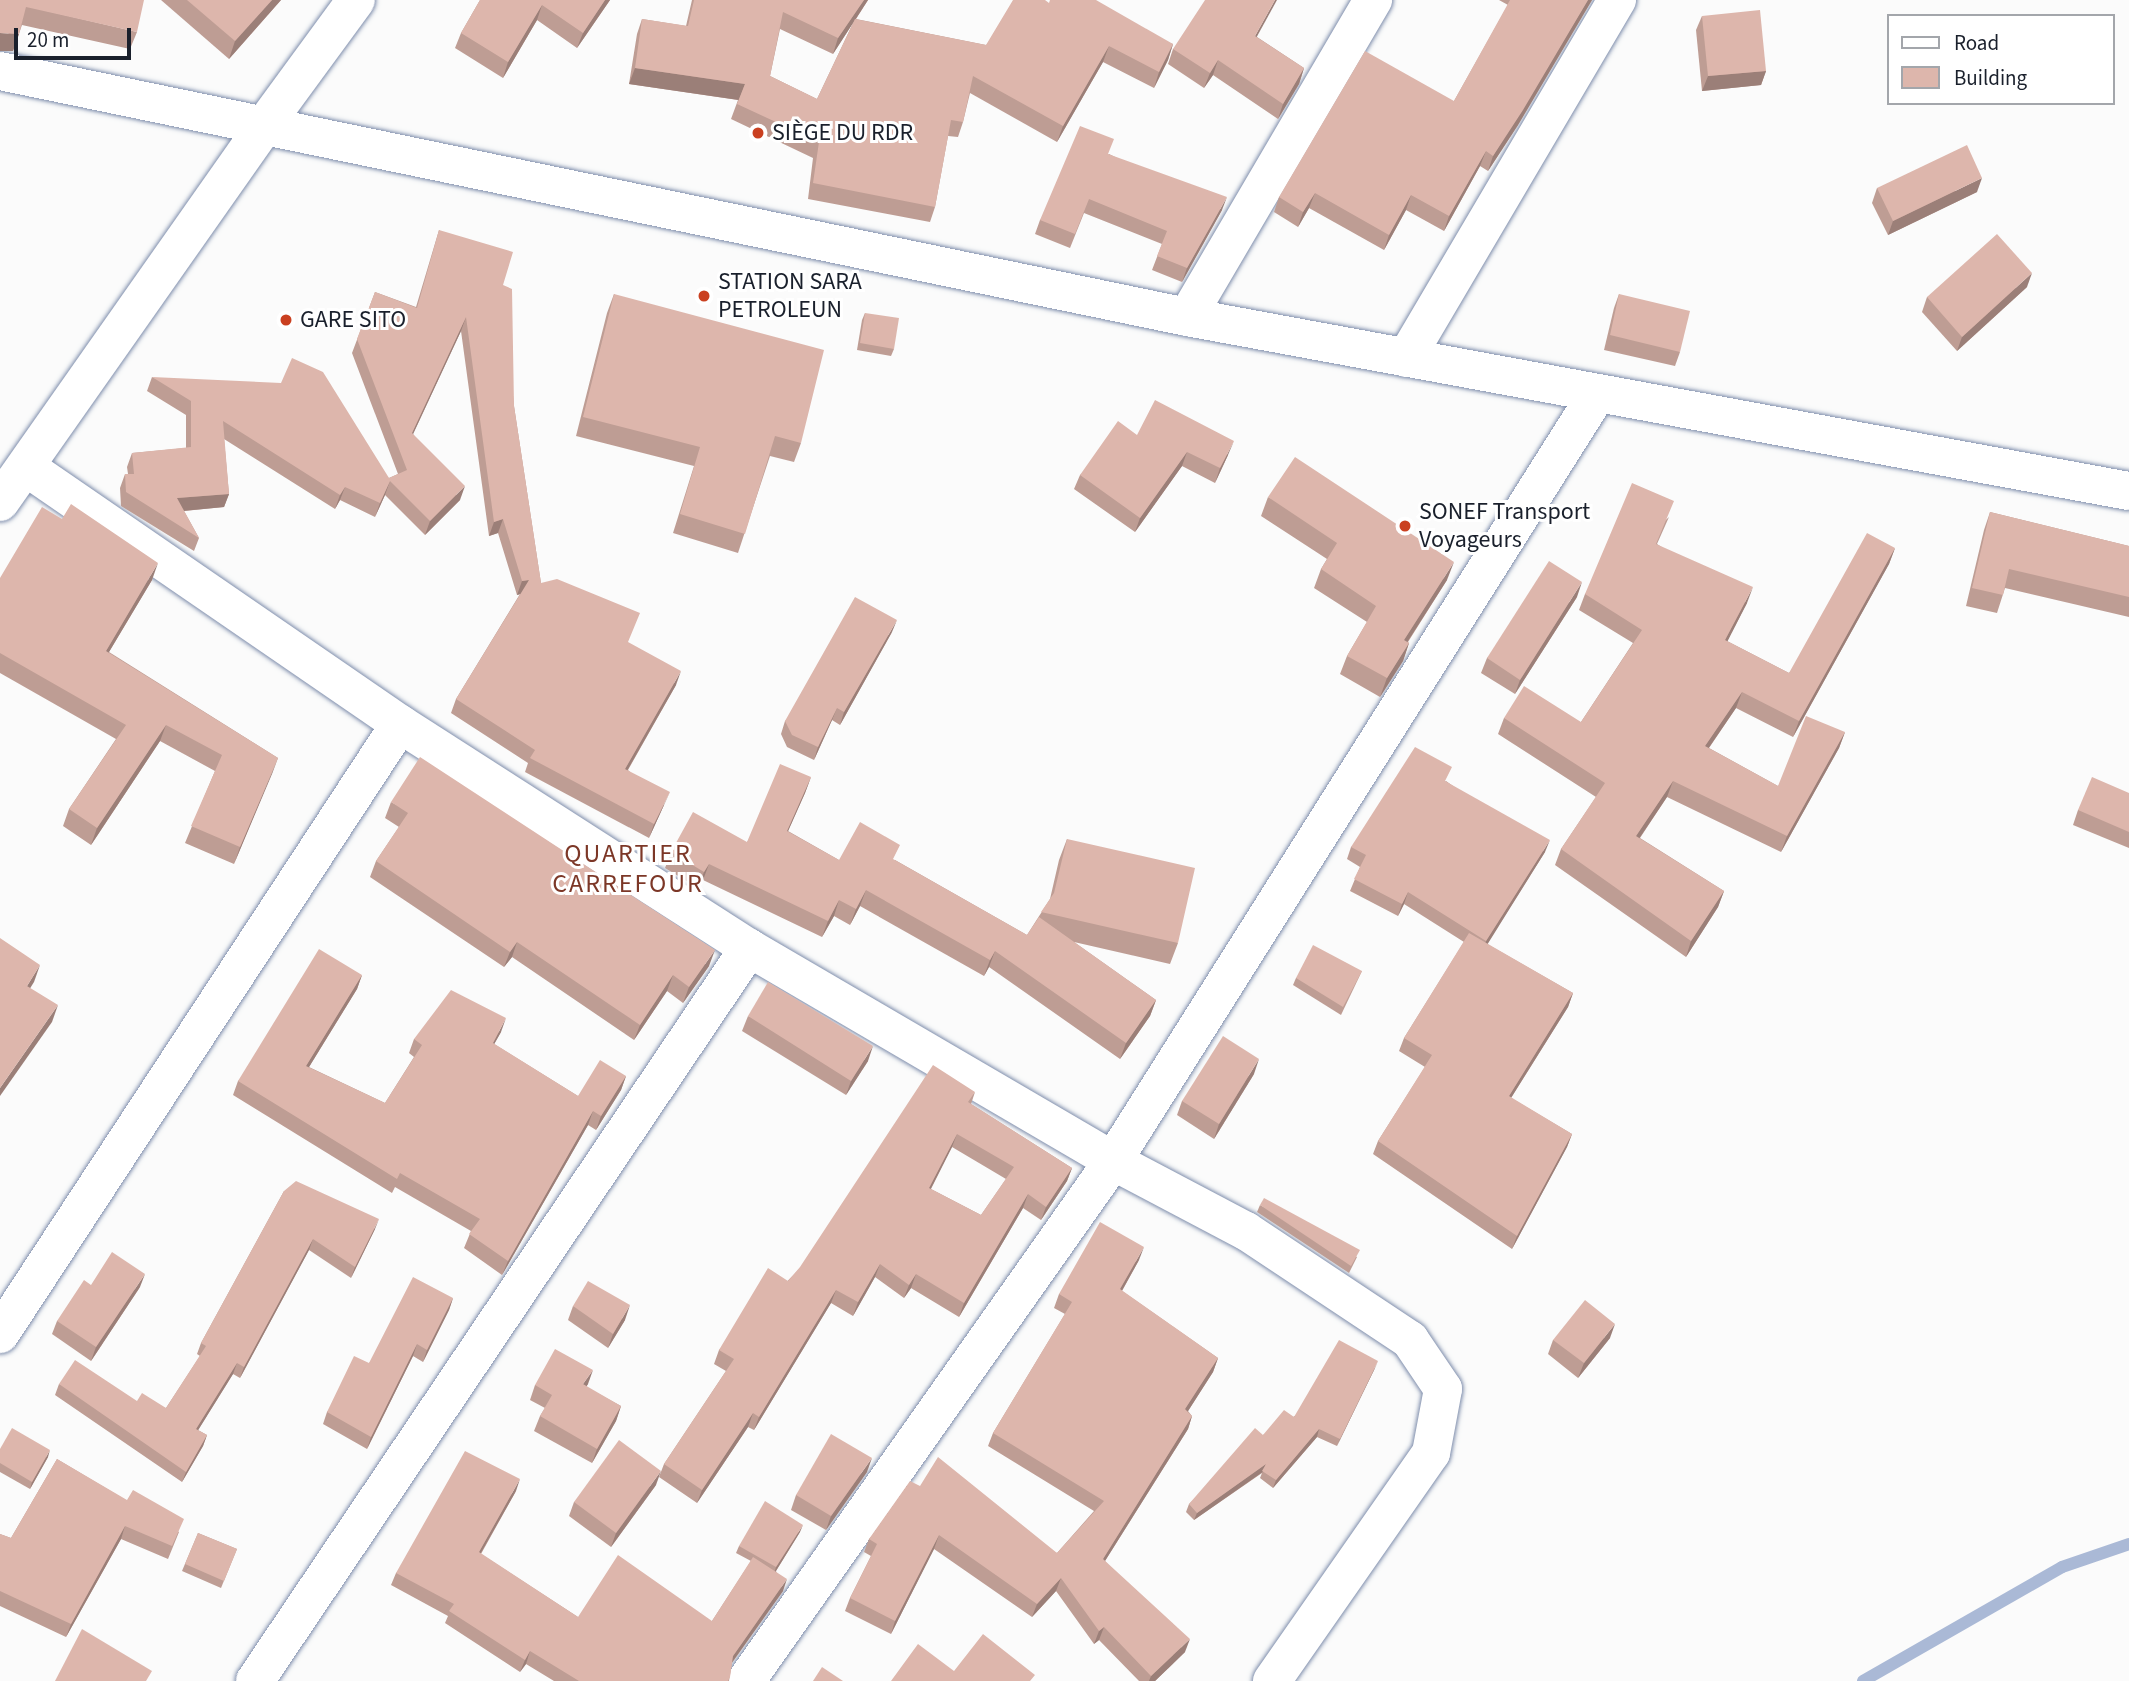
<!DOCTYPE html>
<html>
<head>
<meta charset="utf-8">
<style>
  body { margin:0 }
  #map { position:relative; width:2129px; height:1681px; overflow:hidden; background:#fbfbfb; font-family:"Source Sans 3",sans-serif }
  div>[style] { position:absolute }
  .stream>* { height:12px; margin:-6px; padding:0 6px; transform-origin:6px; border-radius:6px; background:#aab9d6 }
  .roads { filter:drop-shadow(0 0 2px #7f8eac) drop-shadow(0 0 2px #7f8eac) }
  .minor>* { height:38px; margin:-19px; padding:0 19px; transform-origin:19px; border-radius:19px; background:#fff }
  .trunk>* { height:38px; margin:-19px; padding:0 19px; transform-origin:19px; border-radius:19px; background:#fff }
  .wall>* { inset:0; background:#be9d94 }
  .shaded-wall>* { inset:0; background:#9b7f78 }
  .building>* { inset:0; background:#ddb6ac }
  .dots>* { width:19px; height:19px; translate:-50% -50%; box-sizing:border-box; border:4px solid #fff; border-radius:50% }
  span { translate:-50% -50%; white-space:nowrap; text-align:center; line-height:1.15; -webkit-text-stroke:6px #fff; paint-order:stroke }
  .poi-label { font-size:24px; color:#1a202c }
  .left { translate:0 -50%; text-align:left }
  .neighbourhood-label { font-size:26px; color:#7c3727; letter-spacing:2px }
  .legend { position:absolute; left:1887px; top:14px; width:228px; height:91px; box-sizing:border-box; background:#fff; border:2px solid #a3a6ab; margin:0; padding:9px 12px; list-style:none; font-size:21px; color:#1a202c }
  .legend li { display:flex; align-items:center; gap:14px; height:35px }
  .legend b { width:35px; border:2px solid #a3a6ab }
  .scale { position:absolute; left:14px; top:28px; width:117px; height:32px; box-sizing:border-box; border:4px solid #1a202c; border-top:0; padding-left:9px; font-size:21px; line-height:24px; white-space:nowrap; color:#1a202c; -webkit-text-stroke:5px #fff; paint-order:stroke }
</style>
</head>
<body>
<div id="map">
  <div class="stream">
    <i style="left:1863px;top:1681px;width:229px;rotate:-29.8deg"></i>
    <i style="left:2062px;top:1567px;width:71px;rotate:-18.9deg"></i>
  </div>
  <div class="roads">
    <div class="minor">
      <i style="left:266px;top:123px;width:152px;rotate:-53.8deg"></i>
      <i style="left:1187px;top:317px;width:368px;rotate:-59.6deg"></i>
      <i style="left:1406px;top:358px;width:416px;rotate:-59.5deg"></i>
      <i style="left:26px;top:467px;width:454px;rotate:34.5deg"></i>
      <i style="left:400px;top:724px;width:415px;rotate:32.7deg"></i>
      <i style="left:749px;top:948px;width:422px;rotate:30.3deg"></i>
      <i style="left:1113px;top:1161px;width:150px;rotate:27.8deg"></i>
      <i style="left:1246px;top:1231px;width:197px;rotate:33.6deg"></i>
      <i style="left:1410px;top:1340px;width:59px;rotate:56deg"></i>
      <i style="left:1443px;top:1389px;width:65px;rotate:100.6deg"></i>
      <i style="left:1431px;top:1453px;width:278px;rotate:124.9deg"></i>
      <i style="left:0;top:1334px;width:729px;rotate:-56.75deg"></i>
      <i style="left:255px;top:1681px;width:884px;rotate:-56.02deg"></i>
      <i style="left:746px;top:1681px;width:636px;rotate:-54.79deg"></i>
      <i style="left:1113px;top:1161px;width:907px;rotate:-57.75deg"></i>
    </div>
    <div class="trunk">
      <i style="left:0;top:71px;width:1212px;rotate:11.71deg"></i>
      <i style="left:1187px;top:317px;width:958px;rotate:10.47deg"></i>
      <i style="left:0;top:502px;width:463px;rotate:-54.9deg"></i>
    </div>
  </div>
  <div class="wall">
    <i style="clip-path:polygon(0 0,137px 32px,130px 49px,22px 25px,13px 51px)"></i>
    <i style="clip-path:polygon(161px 0,281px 0,229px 59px)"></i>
    <i style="clip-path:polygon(480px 0,610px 0,577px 48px,537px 20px,503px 78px,455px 48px,461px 33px)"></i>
    <i style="clip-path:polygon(evenodd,692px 0,868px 0,856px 19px,986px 45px,1049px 3px,1173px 44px,1168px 60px,1154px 88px,1103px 62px,1057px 142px,970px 93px,963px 122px,958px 137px,948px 136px,935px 207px,930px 222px,808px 199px,813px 158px,731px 119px,738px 100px,629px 84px,637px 34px,642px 19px,686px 26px,692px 0,854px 21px,817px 99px,770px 76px,780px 29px,833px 54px,854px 21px)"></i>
    <i style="clip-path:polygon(1499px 0,1592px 0,1518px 125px,1488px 171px,1480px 166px,1444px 231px,1406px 210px,1384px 250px,1309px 208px,1298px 227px,1274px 212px,1279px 197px,1454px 101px,1508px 5px)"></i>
    <i style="clip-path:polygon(1702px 16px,1766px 71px,1761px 85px,1702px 91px,1696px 30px)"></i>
    <i style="clip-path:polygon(1257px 37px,1304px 68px,1299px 84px,1278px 119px,1213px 75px,1204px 88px,1168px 64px,1173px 49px)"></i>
    <i style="clip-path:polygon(1109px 154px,1222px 210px,1182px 282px,1152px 270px,1162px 244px,1084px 213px,1070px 248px,1035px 234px,1040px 220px)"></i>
    <i style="clip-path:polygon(1877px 188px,1977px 192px,1888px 235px,1872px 203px)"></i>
    <i style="clip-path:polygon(439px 230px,503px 285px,514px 406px,541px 583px,628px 643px,676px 685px,628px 770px,664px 805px,649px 838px,525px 772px,528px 763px,451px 713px,456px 699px,520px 594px,517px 595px,498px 533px,489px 536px,461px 331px,413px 434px,460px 500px,425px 535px,385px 495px,375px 517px,340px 500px,335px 509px,224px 439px,229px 494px,224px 507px,184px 511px,199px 538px,194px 551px,121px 506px,120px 488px,125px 474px,128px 474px,127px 467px,132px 453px,186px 448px,186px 415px,147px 391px,152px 377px,389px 478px,398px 474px,352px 353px,375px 292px,416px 307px)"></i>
    <i style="clip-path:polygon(2027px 287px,1957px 351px,1922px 312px,1927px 297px)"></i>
    <i style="clip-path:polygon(614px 294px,801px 443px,794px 462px,770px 456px,738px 553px,673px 533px,694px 466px,576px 436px,607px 313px)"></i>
    <i style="clip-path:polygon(1619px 294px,1680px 352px,1675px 366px,1604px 350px,1614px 308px)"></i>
    <i style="clip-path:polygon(865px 313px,894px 349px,891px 356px,857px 350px,862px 320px)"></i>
    <i style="clip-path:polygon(1137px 435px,1228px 455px,1215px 483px,1182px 466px,1135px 532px,1074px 489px,1080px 475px)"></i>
    <i style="clip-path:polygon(1268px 497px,1447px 580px,1408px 642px,1409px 643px,1403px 661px,1380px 697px,1340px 674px,1347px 656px,1367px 622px,1314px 588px,1321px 569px,1327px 559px,1261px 516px)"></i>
    <i style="clip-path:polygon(1990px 512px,2129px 546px,2129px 617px,2005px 588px,1997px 613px,1966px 606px,1984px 530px)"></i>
    <i style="clip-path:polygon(1669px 517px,1657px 544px,1747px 603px,1727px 641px,1789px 673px,1895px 548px,1889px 564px,1793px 737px,1736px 708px,1709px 748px,1778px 786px,1845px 732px,1839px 748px,1781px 852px,1667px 797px,1640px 838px,1724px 891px,1718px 907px,1686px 957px,1555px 865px,1561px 849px,1596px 797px,1498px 734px,1504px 718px,1581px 722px,1633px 643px,1579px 610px,1585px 594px)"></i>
    <i style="clip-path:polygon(0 578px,152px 580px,109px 652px,278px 758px,234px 864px,185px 843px,215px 771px,160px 741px,91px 845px,63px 826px,69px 809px,116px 739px,0 673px)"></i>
    <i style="clip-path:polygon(1577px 597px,1515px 694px,1481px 673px,1487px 658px)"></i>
    <i style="clip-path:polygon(892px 632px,840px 725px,832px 720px,814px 760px,787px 747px,781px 734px,785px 721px)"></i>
    <i style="clip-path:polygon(811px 777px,805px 793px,788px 831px,839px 860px,895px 860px,1027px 935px,1050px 899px,1059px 860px,1067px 839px,1178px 943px,1170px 964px,1074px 942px,1156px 1000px,1150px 1016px,1120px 1059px,989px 967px,984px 976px,860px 906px,850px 925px,834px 916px,822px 937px,703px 880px,698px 888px,665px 868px,671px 852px,747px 842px)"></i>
    <i style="clip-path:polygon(1446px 781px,1545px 852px,1487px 944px,1573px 993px,1568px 1007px,1511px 1098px,1572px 1134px,1567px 1147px,1512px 1249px,1373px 1154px,1378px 1141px,1425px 1067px,1399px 1051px,1404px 1038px,1464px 942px,1404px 904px,1398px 916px,1350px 891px,1360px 867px,1347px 859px,1351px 847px)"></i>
    <i style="clip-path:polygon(2129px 793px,2129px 848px,2073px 825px,2078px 810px)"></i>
    <i style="clip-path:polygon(391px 802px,709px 966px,683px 1003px,667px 991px,634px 1040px,512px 957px,504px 967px,370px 877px,376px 861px,399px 827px,385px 818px)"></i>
    <i style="clip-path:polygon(1362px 971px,1341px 1015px,1293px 985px,1296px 978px)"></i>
    <i style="clip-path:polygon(362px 975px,357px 989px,309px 1067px,385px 1103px,414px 1057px,409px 1053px,414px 1039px,501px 1032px,494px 1044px,578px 1096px,626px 1076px,621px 1090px,596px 1130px,588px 1125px,502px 1275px,464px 1248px,471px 1231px,395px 1187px,392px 1193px,233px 1095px,238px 1081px)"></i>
    <i style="clip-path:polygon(748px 1016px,868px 1061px,846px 1095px,742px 1031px)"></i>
    <i style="clip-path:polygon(1254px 1074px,1214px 1139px,1177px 1115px,1182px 1101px)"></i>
    <i style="clip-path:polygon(evenodd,975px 1092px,971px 1104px,1072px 1168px,1067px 1181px,1041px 1220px,1023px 1208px,959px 1317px,911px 1288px,904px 1298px,875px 1277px,853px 1316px,831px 1303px,754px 1430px,748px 1427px,697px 1503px,659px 1477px,664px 1464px,726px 1371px,714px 1364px,719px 1350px,975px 1092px,952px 1147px,1006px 1179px,981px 1215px,931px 1189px,952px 1147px)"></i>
    <i style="clip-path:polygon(284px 1191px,375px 1229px,351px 1278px,309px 1250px,240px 1378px,233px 1374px,198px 1430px,207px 1435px,203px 1446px,182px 1482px,55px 1395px,59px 1384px,166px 1408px,200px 1356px,197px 1354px,201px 1343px)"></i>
    <i style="clip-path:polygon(1260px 1205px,1357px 1257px,1349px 1273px,1257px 1212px)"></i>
    <i style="clip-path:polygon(1139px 1260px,1122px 1291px,1218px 1358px,1213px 1372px,1188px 1411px,1192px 1416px,1188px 1429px,1105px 1561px,1185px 1652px,1155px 1681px,1139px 1681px,1099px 1640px,1094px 1644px,1056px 1591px,1032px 1617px,934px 1549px,891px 1634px,845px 1611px,850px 1598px,871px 1556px,864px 1552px,869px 1539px,920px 1486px,1057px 1553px,1094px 1511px,988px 1446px,993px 1433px,1065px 1314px,1054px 1308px,1059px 1294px)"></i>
    <i style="clip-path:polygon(140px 1287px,91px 1361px,52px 1334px,57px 1321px)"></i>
    <i style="clip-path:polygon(453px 1298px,449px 1310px,423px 1362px,413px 1356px,367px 1449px,323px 1424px,327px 1412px,369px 1363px)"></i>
    <i style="clip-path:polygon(573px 1306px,625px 1320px,608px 1348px,568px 1320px)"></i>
    <i style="clip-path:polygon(1610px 1338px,1578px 1378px,1548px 1354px,1553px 1340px)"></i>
    <i style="clip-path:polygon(1375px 1368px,1337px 1446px,1317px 1437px,1273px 1488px,1260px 1478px,1262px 1473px,1194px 1520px,1186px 1512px,1189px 1504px,1263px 1435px)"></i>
    <i style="clip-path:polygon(588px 1384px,586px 1387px,621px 1406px,616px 1421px,592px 1463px,534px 1431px,540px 1416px,545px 1408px,530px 1400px,535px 1385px)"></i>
    <i style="clip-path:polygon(0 1449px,48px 1457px,30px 1489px,0 1472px)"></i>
    <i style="clip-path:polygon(57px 1459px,179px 1532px,168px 1559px,121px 1539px,66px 1637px,0 1606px,0 1534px,11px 1538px)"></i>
    <i style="clip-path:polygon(867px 1472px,826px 1530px,791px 1510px,796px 1495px)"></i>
    <i style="clip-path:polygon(656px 1485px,611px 1547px,569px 1516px,574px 1502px)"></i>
    <i style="clip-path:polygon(516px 1491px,481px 1554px,578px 1617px,712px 1621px,751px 1561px,736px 1553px,739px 1546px,800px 1532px,776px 1571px,783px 1591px,732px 1663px,729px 1681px,554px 1681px,526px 1664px,520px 1672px,445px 1623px,448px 1616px,391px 1585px,396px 1573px)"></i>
    <i style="clip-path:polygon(198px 1533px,237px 1549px,221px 1588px,182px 1571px)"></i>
  </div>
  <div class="shaded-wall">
    <i style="clip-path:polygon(272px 0,281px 0,229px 59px,235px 41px)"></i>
    <i style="clip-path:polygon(605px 0,610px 0,577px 48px,583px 33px)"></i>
    <i style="clip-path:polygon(864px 0,868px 0,833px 54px,838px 38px)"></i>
    <i style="clip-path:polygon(1275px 0,1277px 0,1249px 51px,1255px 36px)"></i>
    <i style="clip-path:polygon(1588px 0,1592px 0,1518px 125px,1488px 171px,1493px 156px)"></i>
    <i style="clip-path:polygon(542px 5px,537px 20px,503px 78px,508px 62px)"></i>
    <i style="clip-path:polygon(0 33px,19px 34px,13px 51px,0 51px)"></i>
    <i style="clip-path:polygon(1173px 44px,1168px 60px,1154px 88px,1159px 72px)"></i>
    <i style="clip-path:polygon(1109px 46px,1103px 62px,1057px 142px,1063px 126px)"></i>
    <i style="clip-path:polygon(1218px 60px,1213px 75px,1204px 88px,1210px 73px)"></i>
    <i style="clip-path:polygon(635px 68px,745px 84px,739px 100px,629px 84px)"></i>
    <i style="clip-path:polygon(1304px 68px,1299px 84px,1278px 119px,1283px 104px)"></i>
    <i style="clip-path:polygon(1766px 71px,1761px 85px,1702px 91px,1708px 76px)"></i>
    <i style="clip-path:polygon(1486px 151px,1480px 166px,1444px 231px,1449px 216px)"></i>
    <i style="clip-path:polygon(1982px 178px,1977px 192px,1888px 235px,1893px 221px)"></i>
    <i style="clip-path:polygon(1315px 193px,1309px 208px,1298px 227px,1303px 212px)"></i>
    <i style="clip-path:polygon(1411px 195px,1406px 210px,1384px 250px,1389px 235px)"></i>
    <i style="clip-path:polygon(1227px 197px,1222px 210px,1182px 282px,1187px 268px)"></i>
    <i style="clip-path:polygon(2032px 273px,2027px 287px,1957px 351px,1962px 337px)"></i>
    <i style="clip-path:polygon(466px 317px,461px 331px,407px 447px,412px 433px)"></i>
    <i style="clip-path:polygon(1234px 441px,1228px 455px,1215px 483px,1220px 468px)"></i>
    <i style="clip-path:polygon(1187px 452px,1182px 466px,1135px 532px,1140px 518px)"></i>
    <i style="clip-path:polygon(390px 481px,385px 495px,375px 517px,380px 503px)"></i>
    <i style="clip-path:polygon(465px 486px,460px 500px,425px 535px,430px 521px)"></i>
    <i style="clip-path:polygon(345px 487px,340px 500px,335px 509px,340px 495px)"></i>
    <i style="clip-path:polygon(229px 494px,224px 507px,172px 512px,177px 498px)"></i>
    <i style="clip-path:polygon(503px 519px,498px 533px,489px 536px,494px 522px)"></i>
    <i style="clip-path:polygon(1895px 548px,1889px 564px,1793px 737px,1799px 721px)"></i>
    <i style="clip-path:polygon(1454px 562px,1447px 580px,1397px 658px,1404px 640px)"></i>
    <i style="clip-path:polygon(158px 563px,152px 580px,100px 667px,106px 651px)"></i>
    <i style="clip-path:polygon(529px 580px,524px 593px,517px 595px,522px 581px)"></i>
    <i style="clip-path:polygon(1582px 582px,1577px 597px,1515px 694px,1520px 680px)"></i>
    <i style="clip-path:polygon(1753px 587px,1747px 603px,1720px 656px,1725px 640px)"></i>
    <i style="clip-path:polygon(897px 620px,892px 632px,840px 725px,844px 712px)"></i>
    <i style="clip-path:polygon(1409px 643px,1403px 661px,1380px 697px,1387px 678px)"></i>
    <i style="clip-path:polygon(681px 671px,676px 685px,620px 783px,625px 769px)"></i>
    <i style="clip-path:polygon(1742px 692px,1736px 708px,1699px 762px,1705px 746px)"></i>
    <i style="clip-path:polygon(837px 708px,832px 720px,814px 760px,818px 747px)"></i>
    <i style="clip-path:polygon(166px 725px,160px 741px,91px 845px,97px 828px)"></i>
    <i style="clip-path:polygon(1845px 732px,1839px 748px,1781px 852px,1787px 836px)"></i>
    <i style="clip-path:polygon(278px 758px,272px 774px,234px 864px,240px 847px)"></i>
    <i style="clip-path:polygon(811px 777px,805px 793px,781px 847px,787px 831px)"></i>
    <i style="clip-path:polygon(1673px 781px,1667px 797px,1630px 852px,1636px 836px)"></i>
    <i style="clip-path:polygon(670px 792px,664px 805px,649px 838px,654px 824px)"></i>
    <i style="clip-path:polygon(1550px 840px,1545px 852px,1482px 953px,1486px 941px)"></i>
    <i style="clip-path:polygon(709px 864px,703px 880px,698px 888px,704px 872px)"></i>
    <i style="clip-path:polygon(866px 890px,860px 906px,850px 925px,856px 909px)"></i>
    <i style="clip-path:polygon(1724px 891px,1718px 907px,1686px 957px,1691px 941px)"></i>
    <i style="clip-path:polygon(1408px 892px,1404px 904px,1398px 916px,1402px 904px)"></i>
    <i style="clip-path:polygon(839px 900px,834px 916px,822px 937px,828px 921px)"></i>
    <i style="clip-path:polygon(517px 942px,512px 957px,504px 967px,510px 952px)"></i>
    <i style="clip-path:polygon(715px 950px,709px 966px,683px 1003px,689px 987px)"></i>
    <i style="clip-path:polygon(995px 951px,989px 967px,984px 976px,990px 960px)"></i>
    <i style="clip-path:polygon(40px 965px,34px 982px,21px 1003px,27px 986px)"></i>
    <i style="clip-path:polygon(362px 975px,357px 989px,301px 1080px,306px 1066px)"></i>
    <i style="clip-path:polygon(673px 975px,667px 991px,634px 1040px,640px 1025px)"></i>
    <i style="clip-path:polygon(1573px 993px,1568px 1007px,1504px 1109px,1509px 1096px)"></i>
    <i style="clip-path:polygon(1156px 1000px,1150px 1016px,1120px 1059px,1126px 1043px)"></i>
    <i style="clip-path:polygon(58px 1005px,52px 1022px,0 1096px,0 1088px)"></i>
    <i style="clip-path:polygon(506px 1018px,501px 1032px,487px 1057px,493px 1043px)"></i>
    <i style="clip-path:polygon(873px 1046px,868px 1061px,846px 1095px,851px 1081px)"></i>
    <i style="clip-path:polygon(1259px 1059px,1254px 1074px,1214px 1139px,1219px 1124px)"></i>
    <i style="clip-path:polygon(626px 1076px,621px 1090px,596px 1130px,601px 1116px)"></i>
    <i style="clip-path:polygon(593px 1111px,588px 1125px,502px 1275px,508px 1261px)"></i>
    <i style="clip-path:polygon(957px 1134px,952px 1147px,924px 1202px,929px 1188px)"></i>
    <i style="clip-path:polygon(1572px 1134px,1567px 1147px,1512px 1249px,1517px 1236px)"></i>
    <i style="clip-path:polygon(1072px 1168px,1067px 1181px,1041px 1220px,1046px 1207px)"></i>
    <i style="clip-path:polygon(1028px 1194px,1023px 1208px,959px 1317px,964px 1303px)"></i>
    <i style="clip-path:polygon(379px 1219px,375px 1229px,351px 1278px,355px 1267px)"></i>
    <i style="clip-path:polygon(313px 1239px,309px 1250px,240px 1378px,244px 1367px)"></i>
    <i style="clip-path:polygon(1144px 1247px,1139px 1260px,1115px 1303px,1120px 1289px)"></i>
    <i style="clip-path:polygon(880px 1264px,875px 1277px,853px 1316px,858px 1302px)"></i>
    <i style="clip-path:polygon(145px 1274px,140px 1287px,91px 1361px,96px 1347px)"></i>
    <i style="clip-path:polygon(916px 1274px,911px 1288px,904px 1298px,909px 1285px)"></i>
    <i style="clip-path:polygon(836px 1290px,831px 1303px,754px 1430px,759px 1417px)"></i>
    <i style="clip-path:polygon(453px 1298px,449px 1310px,423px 1362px,427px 1350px)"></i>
    <i style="clip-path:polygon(630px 1305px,625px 1320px,608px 1348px,613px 1334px)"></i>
    <i style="clip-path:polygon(1615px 1324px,1610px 1338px,1578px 1378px,1584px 1363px)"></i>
    <i style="clip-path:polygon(417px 1344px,413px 1356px,367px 1449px,371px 1437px)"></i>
    <i style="clip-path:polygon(1218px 1358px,1213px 1372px,1181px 1422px,1185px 1409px)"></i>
    <i style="clip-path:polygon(1378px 1361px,1375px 1368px,1337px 1446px,1340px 1439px)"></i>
    <i style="clip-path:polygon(237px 1363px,233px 1374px,192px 1440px,196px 1429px)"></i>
    <i style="clip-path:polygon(593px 1370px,588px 1384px,578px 1399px,583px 1384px)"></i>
    <i style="clip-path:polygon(621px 1406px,616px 1421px,592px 1463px,597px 1449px)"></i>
    <i style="clip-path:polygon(753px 1413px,748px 1427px,697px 1503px,702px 1490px)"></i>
    <i style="clip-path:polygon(1192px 1416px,1188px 1429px,1098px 1572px,1103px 1559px)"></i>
    <i style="clip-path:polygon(1319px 1429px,1317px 1437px,1273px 1488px,1276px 1480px)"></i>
    <i style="clip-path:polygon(207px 1435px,203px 1446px,182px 1482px,186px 1472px)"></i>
    <i style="clip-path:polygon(50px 1450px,48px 1457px,30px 1489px,32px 1482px)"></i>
    <i style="clip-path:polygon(872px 1458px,867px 1472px,826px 1530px,831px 1516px)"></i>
    <i style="clip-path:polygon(1266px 1464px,1264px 1471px,1194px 1520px,1197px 1513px)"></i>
    <i style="clip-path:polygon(661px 1471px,656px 1485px,611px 1547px,616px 1533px)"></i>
    <i style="clip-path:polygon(520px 1479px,516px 1491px,474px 1565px,479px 1552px)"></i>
    <i style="clip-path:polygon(803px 1525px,800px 1532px,774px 1574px,776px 1567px)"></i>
    <i style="clip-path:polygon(125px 1526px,121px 1539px,66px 1637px,71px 1624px)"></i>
    <i style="clip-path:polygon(939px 1535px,934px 1549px,891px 1634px,895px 1621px)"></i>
    <i style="clip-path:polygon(1061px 1578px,1056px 1591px,1032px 1617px,1037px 1604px)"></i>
    <i style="clip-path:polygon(787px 1579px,783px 1591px,728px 1668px,733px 1656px)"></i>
    <i style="clip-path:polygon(1104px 1627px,1099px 1640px,1094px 1644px,1099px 1631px)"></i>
    <i style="clip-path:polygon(1190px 1639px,1185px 1652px,1155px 1681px,1149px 1681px,1151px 1676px)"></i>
    <i style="clip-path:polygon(530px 1651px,526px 1664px,520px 1672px,525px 1660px)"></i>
  </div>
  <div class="building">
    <i style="clip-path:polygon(0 0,144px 0,137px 32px,26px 7px,19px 34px,0 33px)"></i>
    <i style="clip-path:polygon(187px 0,272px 0,235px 41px)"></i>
    <i style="clip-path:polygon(480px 0,605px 0,583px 33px,542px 5px,508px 62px,461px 33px)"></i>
    <i style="clip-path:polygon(694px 0,864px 0,838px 38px,783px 12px,770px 76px,817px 99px,855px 19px,986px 45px,1013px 0,1045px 0,1049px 3px,1050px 0,1096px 0,1173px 44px,1159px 72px,1109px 46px,1063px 126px,973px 76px,963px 122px,951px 120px,935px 207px,813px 183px,819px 142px,737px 104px,745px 84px,635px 68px,642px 19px,688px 26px)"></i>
    <i style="clip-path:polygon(1205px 0,1275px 0,1255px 36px,1304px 68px,1283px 104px,1218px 60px,1210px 73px,1173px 49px)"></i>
    <i style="clip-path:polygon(1510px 0,1588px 0,1523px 110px,1493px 156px,1486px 151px,1449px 216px,1411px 195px,1389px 235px,1315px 193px,1303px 212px,1279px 197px,1365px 51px,1454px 101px)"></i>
    <i style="clip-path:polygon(1760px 10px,1766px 71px,1708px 76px,1702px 16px)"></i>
    <i style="clip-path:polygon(1080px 126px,1114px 139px,1108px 154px,1227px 197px,1187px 268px,1157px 256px,1167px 231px,1089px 199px,1075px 234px,1040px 220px)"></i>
    <i style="clip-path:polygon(1967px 145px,1982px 178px,1893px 221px,1877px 188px)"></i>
    <i style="clip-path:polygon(439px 230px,513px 252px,503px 285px,512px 289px,514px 406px,541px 583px,557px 579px,640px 613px,628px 642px,681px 671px,625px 769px,670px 792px,654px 824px,530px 758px,535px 750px,456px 699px,529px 580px,522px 581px,503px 519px,494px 522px,466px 317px,412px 433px,465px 486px,430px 521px,390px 481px,380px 503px,345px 487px,340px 495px,223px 421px,229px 494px,177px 498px,199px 538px,126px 492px,125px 474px,134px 474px,132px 453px,191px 447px,191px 401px,152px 377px,281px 383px,292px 358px,323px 372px,389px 478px,407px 470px,357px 339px,375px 292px,417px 308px)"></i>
    <i style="clip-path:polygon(1997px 234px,2032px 273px,1962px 337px,1927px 297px)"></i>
    <i style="clip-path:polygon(614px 294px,824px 350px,801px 443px,775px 436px,745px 534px,680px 514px,700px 447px,583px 417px)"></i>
    <i style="clip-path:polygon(1619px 294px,1690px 311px,1680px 352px,1610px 335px)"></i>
    <i style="clip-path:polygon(865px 313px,899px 318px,894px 349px,860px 343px)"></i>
    <i style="clip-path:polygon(1155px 400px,1234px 441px,1220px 468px,1187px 452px,1140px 518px,1080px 475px,1118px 421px,1137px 435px)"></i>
    <i style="clip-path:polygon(1295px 457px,1454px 562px,1404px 640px,1409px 643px,1387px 678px,1347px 656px,1376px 606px,1321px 569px,1337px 543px,1268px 497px)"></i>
    <i style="clip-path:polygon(1632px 483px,1674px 501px,1656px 544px,1753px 587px,1725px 640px,1789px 673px,1867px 533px,1895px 548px,1799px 721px,1742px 692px,1705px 746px,1778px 786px,1806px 716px,1845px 732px,1787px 836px,1673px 781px,1636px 836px,1724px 891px,1691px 941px,1561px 849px,1605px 783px,1504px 718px,1524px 686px,1581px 722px,1642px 630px,1585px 594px)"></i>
    <i style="clip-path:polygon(71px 504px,158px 563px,106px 651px,278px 758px,240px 847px,191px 826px,222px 755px,166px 725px,97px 828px,69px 809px,126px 725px,0 653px,0 578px,42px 507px,62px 519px)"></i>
    <i style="clip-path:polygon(1990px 512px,2129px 546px,2129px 597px,2009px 569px,2003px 595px,1972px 588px)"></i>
    <i style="clip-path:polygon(1549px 561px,1582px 582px,1520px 680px,1487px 658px)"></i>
    <i style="clip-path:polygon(855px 597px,897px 620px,844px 712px,837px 708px,818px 747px,792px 735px,785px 721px)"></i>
    <i style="clip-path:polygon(1415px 747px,1452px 767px,1445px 781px,1550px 840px,1486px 941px,1408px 892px,1402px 904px,1354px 879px,1366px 855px,1351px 847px)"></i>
    <i style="clip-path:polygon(420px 757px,715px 950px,689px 987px,673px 975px,640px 1025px,517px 942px,510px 952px,376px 861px,408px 813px,391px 802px)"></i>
    <i style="clip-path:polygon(780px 764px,811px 777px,787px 831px,839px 860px,860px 822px,900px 845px,893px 859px,1027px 935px,1039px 917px,1156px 1000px,1126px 1043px,995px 951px,990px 960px,866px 890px,856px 909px,839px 900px,828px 921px,709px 864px,704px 872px,671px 852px,693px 812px,747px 842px)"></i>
    <i style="clip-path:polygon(2092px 777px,2129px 793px,2129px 832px,2078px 810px)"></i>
    <i style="clip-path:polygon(1067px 839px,1195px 868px,1178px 943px,1041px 912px,1054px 893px)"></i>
    <i style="clip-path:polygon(1469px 933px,1573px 993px,1509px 1096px,1572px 1134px,1517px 1236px,1378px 1141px,1432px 1055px,1404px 1038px)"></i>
    <i style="clip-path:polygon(0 938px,40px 965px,27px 986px,58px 1005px,0 1088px)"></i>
    <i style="clip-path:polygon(1313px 945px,1362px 971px,1343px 1007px,1296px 978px)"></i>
    <i style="clip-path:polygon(319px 949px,362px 975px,306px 1066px,385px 1103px,422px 1045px,414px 1039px,451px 990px,506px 1018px,493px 1043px,578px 1096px,600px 1060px,626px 1076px,601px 1116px,593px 1111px,508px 1261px,469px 1234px,480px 1219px,400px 1173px,397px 1179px,238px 1081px)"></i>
    <i style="clip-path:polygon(768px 982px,873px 1046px,851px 1081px,748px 1016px)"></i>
    <i style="clip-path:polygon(1223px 1036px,1259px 1059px,1219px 1124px,1182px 1101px)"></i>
    <i style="clip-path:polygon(evenodd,933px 1065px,975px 1092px,968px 1102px,1072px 1168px,1046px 1207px,1028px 1194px,964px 1303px,916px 1274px,909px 1285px,880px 1264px,858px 1302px,836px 1290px,759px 1417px,753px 1413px,702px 1490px,664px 1464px,734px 1359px,719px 1350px,768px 1268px,788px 1281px,800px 1267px,933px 1065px,957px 1134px,1014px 1167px,981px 1215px,929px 1188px,957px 1134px)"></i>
    <i style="clip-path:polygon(296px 1181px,379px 1219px,355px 1267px,313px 1239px,244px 1367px,237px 1363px,196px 1429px,207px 1435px,186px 1472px,59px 1384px,75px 1360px,137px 1401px,142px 1393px,166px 1408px,206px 1346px,201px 1343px,284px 1191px)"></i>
    <i style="clip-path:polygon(1264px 1198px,1360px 1250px,1351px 1266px,1260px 1205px)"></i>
    <i style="clip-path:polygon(1100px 1222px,1144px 1247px,1120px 1289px,1218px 1358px,1185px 1409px,1192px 1416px,1103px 1559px,1190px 1639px,1151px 1676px,1104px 1627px,1099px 1631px,1061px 1578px,1037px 1604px,939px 1535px,895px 1621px,850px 1598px,877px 1544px,869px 1539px,910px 1481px,920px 1486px,938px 1457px,1057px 1553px,1104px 1501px,993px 1433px,1072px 1302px,1059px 1294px)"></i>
    <i style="clip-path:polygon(112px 1252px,145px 1274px,96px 1347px,57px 1321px,84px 1280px,91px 1285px)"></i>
    <i style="clip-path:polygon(413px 1277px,453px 1298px,427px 1350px,417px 1344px,371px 1437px,327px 1412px,354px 1356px,369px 1363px)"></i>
    <i style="clip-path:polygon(588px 1281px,630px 1305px,613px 1334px,573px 1306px)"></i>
    <i style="clip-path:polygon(1585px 1300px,1615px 1324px,1584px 1363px,1553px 1340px)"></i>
    <i style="clip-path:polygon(1339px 1340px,1378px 1361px,1340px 1439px,1319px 1429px,1276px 1480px,1262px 1471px,1266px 1464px,1197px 1513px,1189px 1504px,1255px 1428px,1263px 1435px,1284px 1410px,1294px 1417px)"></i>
    <i style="clip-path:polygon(555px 1349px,593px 1370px,583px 1384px,621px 1406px,597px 1449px,540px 1416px,552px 1395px,535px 1385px)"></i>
    <i style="clip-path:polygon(12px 1428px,50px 1450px,32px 1482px,0 1463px,0 1449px)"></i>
    <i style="clip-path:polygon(831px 1434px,872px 1458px,831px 1516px,796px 1495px)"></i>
    <i style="clip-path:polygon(619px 1440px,661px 1471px,616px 1533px,574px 1502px)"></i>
    <i style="clip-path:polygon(465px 1451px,520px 1479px,479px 1552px,578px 1617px,618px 1555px,712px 1621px,753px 1557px,787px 1579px,733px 1656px,730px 1677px,728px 1681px,579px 1681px,530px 1651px,525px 1660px,449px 1611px,454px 1604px,396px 1573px)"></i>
    <i style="clip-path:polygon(57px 1459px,127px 1500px,133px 1490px,184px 1519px,172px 1546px,125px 1526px,71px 1624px,0 1591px,0 1534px,11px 1538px)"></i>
    <i style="clip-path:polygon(765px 1501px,803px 1525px,776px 1567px,739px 1546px)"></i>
    <i style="clip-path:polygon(198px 1533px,237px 1549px,224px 1581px,185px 1564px)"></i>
    <i style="clip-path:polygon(82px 1629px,152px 1671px,146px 1681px,55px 1681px)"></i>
    <i style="clip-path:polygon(983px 1634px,1035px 1675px,1030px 1681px,891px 1681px,918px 1644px,954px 1671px)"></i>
    <i style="clip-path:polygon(822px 1667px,843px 1681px,813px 1681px)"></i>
  </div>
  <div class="dots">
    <i style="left:758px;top:133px;background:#ca4020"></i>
    <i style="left:704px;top:296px;background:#ca4020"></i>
    <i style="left:286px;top:320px;background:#ca4020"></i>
    <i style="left:1405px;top:526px;background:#ca4020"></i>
  </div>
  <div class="poi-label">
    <span class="left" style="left:772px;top:133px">SIÈGE DU RDR</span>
    <span class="left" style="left:718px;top:296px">STATION SARA<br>PETROLEUN</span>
    <span class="left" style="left:300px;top:320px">GARE SITO</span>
    <span class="left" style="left:1419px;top:526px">SONEF Transport<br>Voyageurs</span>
  </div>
  <div class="neighbourhood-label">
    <span style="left:628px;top:869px">QUARTIER<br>CARREFOUR</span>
  </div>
  <ul class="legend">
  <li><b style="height:9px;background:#fff"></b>Road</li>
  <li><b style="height:19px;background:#ddb6ac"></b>Building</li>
  </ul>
  <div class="scale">20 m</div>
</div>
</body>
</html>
